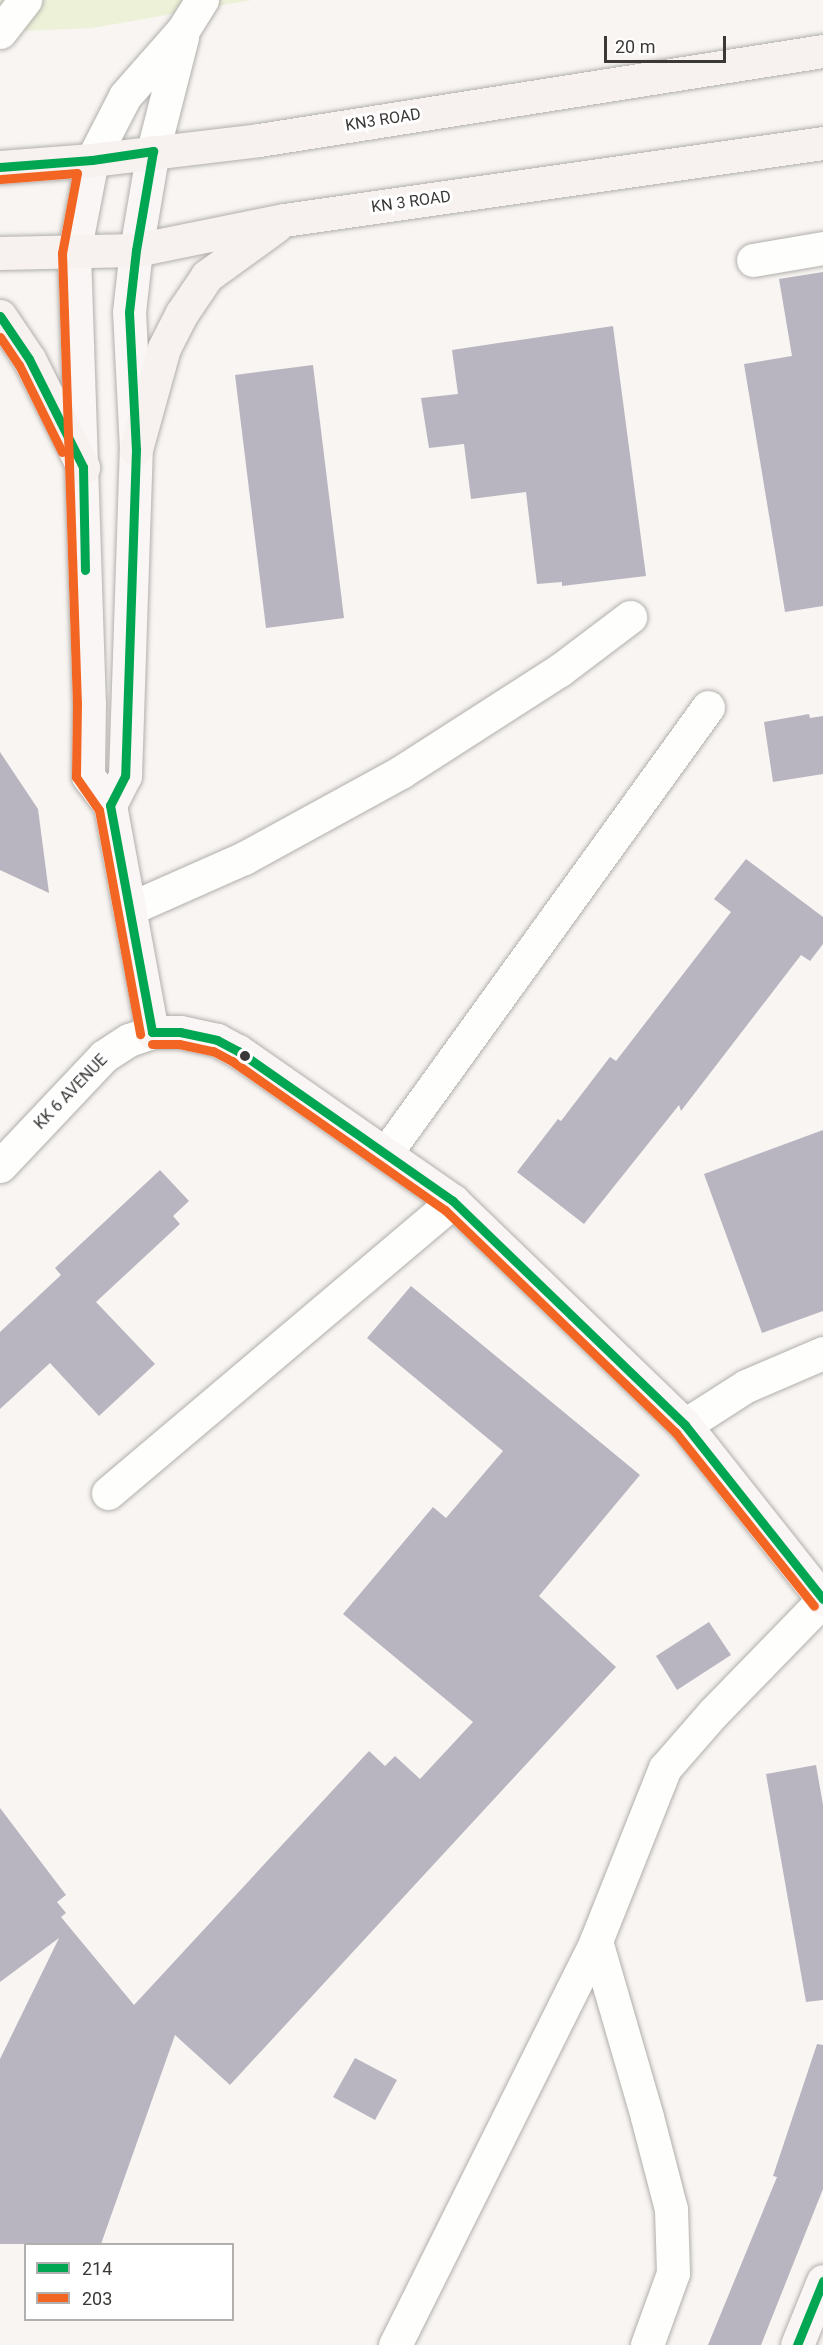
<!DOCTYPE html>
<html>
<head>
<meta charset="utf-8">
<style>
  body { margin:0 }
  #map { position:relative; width:823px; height:2345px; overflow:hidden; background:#f8f5f2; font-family:Roboto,sans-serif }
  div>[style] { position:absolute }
  .green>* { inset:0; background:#ecf1d7 }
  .building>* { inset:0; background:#b8b5c1 }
  .roads { filter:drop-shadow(0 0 2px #b1afac) drop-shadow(0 0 2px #b1afac) }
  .minor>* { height:33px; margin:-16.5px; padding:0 16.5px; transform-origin:16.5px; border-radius:16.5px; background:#fefefd }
  .major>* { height:33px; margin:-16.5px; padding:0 16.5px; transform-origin:16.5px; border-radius:16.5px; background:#faf6f5 }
  .highway>* { height:33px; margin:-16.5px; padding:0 16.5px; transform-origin:16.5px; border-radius:16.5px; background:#f7f1ef }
  .bus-1>* { height:9px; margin:-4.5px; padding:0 4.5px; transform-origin:4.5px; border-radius:4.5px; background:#00a651 }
  .bus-2>* { height:9px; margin:-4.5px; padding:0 4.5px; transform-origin:4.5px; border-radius:4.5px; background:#f26522 }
  .dots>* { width:16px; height:16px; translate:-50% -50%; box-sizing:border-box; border:3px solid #fff; border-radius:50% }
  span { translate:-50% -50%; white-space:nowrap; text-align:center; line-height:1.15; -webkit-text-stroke:6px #fff; paint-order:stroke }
  .street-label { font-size:16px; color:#3b3937 }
  .legend { position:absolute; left:24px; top:2243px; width:210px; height:78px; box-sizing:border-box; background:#fff; border:2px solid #b1b0af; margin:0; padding:8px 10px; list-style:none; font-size:18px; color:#3b3937 }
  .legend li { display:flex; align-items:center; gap:12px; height:30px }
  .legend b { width:30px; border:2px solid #b1b0af }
  .scale { position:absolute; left:604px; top:36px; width:122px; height:27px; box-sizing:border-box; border:3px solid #3b3937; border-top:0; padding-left:8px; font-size:18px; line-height:21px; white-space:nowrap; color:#3b3937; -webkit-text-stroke:4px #fff; paint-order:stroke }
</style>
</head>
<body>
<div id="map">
  <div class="green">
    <i style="clip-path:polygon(0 0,252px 0,92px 28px,0 32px)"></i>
  </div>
  <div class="building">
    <i style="clip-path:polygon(823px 272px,823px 606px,785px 612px,744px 364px,792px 356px,779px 279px)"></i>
    <i style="clip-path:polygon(613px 326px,646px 576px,562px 586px,562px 582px,537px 584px,526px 492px,471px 499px,464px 444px,429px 448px,421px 398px,458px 394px,452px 350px)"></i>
    <i style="clip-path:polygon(313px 365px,344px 618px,266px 628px,235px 375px)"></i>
    <i style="clip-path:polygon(809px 714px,810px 718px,823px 716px,823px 774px,773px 782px,764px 722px)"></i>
    <i style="clip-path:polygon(0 752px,38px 809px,49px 893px,0 870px)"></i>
    <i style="clip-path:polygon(746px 859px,823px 917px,823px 944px,810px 961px,801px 955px,681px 1111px,679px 1105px,584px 1224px,517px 1172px,558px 1119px,561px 1121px,610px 1057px,616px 1061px,731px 912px,714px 899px)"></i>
    <i style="clip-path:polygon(823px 1130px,823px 1311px,762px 1333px,704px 1174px)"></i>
    <i style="clip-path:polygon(160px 1170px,189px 1201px,173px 1216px,180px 1224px,96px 1302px,155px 1364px,99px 1416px,50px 1363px,0 1409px,0 1332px,61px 1275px,55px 1268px)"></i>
    <i style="clip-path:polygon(411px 1286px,640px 1475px,539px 1596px,616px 1667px,230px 2085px,175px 2035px,101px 2244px,0 2244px,0 2059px,59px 1938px,0 1982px,0 1808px,66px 1895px,57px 1902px,66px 1913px,61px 1917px,134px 2005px,369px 1751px,385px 1766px,395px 1756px,420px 1779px,473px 1722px,343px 1614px,433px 1507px,446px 1518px,503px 1451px,367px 1338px)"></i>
    <i style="clip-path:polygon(709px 1622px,731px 1655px,677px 1690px,656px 1656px)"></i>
    <i style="clip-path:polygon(816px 1765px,823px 1805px,823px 2000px,806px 2002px,766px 1774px)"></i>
    <i style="clip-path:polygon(817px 2044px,823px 2045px,823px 2189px,761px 2345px,708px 2345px,777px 2177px,773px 2176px)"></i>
    <i style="clip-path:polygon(355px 2058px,397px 2080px,375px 2120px,333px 2097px)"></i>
  </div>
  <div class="roads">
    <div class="minor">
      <i style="left:0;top:32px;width:41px;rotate:-52deg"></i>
      <i style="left:153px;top:151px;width:118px;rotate:-75.7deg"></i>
      <i style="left:92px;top:160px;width:72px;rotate:-62.7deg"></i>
      <i style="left:125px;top:96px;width:88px;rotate:-48.7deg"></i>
      <i style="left:183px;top:30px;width:36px;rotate:-58deg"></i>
      <i style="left:753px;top:260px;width:71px;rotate:-9.7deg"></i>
      <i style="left:129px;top:909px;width:126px;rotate:-23.9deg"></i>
      <i style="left:244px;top:858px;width:179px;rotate:-28.7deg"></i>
      <i style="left:401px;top:772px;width:189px;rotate:-32.7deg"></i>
      <i style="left:560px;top:670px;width:88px;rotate:-37.1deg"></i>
      <i style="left:386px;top:1153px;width:550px;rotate:-54.17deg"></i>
      <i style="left:0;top:1166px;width:151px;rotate:-46.6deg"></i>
      <i style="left:104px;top:1056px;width:30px;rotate:-33deg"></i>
      <i style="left:129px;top:1040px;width:24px;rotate:-19deg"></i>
      <i style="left:685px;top:1425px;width:72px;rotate:-32.6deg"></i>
      <i style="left:746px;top:1386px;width:84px;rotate:-23.2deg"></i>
      <i style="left:108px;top:1493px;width:452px;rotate:-40.2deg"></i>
      <i style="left:596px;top:1941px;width:183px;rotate:73.8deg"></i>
      <i style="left:647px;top:2117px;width:95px;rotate:75.4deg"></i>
      <i style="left:671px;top:2209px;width:64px;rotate:88.2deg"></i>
      <i style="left:673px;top:2273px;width:77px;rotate:109.9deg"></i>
      <i style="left:395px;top:2345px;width:451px;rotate:-63.5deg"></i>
      <i style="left:596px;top:1941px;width:186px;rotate:-68.3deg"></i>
      <i style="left:665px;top:1768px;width:73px;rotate:-48.9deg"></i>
      <i style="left:713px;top:1713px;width:158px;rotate:-45.8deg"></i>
    </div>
    <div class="major">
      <i style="left:92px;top:160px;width:95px;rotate:101deg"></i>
      <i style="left:74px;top:253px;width:450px;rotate:88.1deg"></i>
      <i style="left:89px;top:703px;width:73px;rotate:90.8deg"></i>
      <i style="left:88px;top:776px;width:36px;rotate:53deg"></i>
      <i style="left:110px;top:805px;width:231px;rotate:79.5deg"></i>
      <i style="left:152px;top:1032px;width:28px"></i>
      <i style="left:180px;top:1032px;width:38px;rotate:12deg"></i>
      <i style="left:217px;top:1040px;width:24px;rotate:28deg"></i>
      <i style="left:238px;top:1051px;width:262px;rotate:34.9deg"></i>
      <i style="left:453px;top:1201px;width:322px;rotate:44deg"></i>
      <i style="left:685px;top:1425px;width:222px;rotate:51.6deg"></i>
      <i style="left:110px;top:805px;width:33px;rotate:-63deg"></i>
      <i style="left:125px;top:776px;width:327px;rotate:-88.1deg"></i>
      <i style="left:136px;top:449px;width:137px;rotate:-92.9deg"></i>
      <i style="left:129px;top:312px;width:62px;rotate:-83.6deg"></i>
      <i style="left:136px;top:250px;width:100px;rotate:-80.3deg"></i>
      <i style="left:797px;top:2345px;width:69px;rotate:-67.9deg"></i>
    </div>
    <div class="highway">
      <i style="left:0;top:167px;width:92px;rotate:-4.4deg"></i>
      <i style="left:92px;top:160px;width:168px;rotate:-6.8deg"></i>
      <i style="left:259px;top:140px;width:571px;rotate:-8.97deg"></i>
      <i style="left:0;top:253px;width:136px;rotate:-1.3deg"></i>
      <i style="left:136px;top:250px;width:151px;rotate:-11.5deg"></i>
      <i style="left:284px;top:220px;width:544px;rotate:-8.13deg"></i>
      <i style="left:0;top:316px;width:52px;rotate:56deg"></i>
      <i style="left:29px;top:359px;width:121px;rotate:63.4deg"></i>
      <i style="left:136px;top:449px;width:105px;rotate:-74.5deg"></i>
      <i style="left:164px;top:348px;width:39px;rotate:-63deg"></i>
      <i style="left:182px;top:313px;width:45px;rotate:-56deg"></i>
      <i style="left:207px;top:276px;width:85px;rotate:-35.9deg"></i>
    </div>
  </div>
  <div class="bus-1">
    <i style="left:0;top:167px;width:92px;rotate:-4.4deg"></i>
    <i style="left:92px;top:160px;width:62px;rotate:-8.4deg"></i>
    <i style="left:153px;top:151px;width:100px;rotate:99.7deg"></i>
    <i style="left:136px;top:250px;width:62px;rotate:96.4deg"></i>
    <i style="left:129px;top:312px;width:137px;rotate:87.1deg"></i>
    <i style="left:136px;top:449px;width:327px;rotate:91.9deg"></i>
    <i style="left:125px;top:776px;width:33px;rotate:117deg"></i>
    <i style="left:110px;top:805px;width:231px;rotate:79.5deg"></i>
    <i style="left:0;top:316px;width:52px;rotate:56deg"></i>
    <i style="left:29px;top:359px;width:121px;rotate:63.4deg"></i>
    <i style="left:83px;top:467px;width:103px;rotate:88.9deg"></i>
    <i style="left:152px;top:1032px;width:28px"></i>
    <i style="left:180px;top:1032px;width:38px;rotate:12deg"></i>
    <i style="left:217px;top:1040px;width:24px;rotate:28deg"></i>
    <i style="left:238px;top:1051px;width:262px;rotate:34.9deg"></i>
    <i style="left:453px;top:1201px;width:322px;rotate:44deg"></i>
    <i style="left:685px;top:1425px;width:222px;rotate:51.6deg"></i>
    <i style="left:797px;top:2345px;width:69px;rotate:-67.9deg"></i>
  </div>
  <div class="bus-2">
    <i style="left:1px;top:179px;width:76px;rotate:-4.5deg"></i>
    <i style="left:77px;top:173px;width:81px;rotate:100.6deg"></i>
    <i style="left:62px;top:253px;width:450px;rotate:88.1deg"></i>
    <i style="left:77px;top:703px;width:74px;rotate:90.8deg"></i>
    <i style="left:76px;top:777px;width:40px;rotate:55.1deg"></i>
    <i style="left:99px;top:810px;width:228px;rotate:79.6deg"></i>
    <i style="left:0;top:337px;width:34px;rotate:56deg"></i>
    <i style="left:19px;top:365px;width:97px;rotate:63.7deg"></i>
    <i style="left:152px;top:1044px;width:27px"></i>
    <i style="left:179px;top:1044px;width:35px;rotate:12deg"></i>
    <i style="left:213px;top:1051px;width:21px;rotate:28deg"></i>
    <i style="left:232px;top:1061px;width:260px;rotate:35deg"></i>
    <i style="left:445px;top:1210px;width:321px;rotate:44deg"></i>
    <i style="left:676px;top:1433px;width:221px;rotate:51.4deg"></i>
  </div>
  <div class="dots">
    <i style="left:245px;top:1056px;background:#3b3937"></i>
  </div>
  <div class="street-label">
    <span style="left:383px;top:120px;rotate:-9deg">KN3 ROAD</span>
    <span style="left:411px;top:202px;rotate:-8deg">KN 3 ROAD</span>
    <span style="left:71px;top:1092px;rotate:-46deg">KK 6 AVENUE</span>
  </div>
  <ul class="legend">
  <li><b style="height:8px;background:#00a651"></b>214</li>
  <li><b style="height:8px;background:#f26522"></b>203</li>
  </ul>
  <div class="scale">20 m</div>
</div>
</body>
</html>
